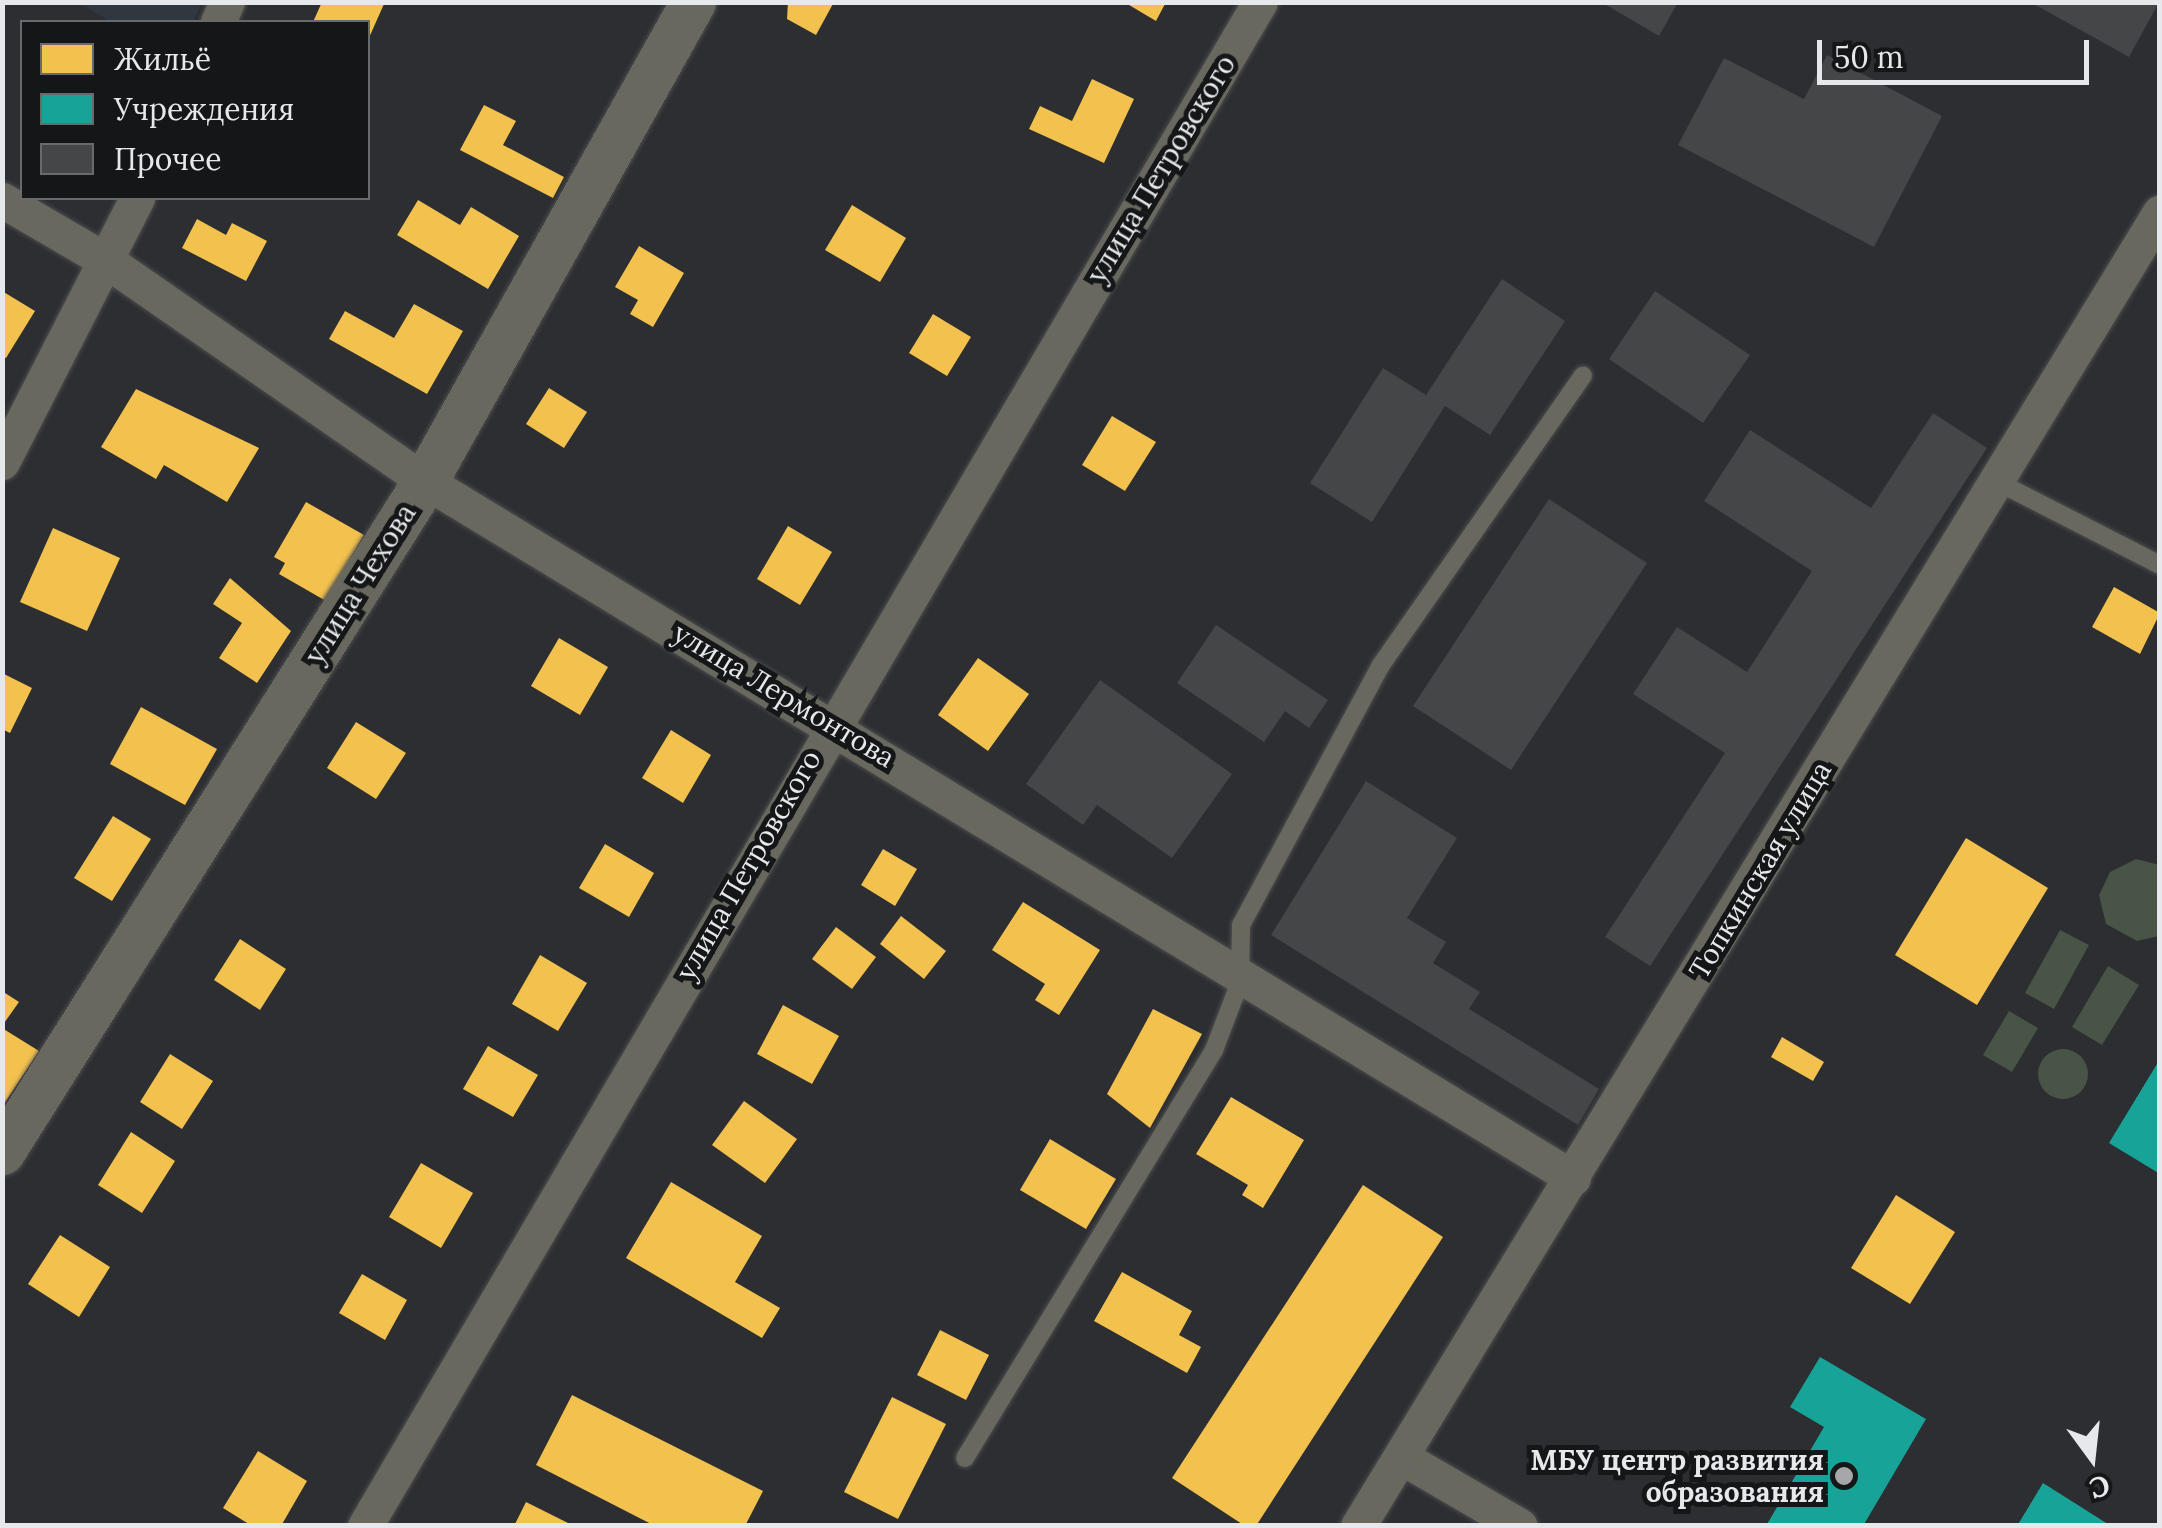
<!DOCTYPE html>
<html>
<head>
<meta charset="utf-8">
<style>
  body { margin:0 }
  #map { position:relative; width:2162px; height:1528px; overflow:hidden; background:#2c2e31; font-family:Lora,serif }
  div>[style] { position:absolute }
  .built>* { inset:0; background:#2f373f }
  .green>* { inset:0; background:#475446 }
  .round { border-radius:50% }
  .homes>* { inset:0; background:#f2c14e }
  .public>* { inset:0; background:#17a398 }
  .building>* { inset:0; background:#444648 }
  .roads { filter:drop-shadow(0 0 2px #4b4c4e) drop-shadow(0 0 2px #4b4c4e) }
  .service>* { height:18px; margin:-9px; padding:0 9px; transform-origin:9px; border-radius:9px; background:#69685e }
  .minor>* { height:35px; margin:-17.5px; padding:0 17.5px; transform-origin:17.5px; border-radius:17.5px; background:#69685e }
  .tertiary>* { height:45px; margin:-22.5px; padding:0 22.5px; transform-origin:22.5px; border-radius:22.5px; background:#69685e }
  .dots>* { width:28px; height:28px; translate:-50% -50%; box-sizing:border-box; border:5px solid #151618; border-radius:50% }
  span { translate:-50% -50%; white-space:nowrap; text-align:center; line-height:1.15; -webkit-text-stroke:10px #151618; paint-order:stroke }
  .street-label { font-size:28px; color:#e6e8eb }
  .poi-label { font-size:28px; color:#e6e8eb; font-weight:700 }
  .right { translate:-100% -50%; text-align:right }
  .frame { position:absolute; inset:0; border:5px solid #e6e8eb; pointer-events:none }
  .legend { position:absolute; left:20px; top:20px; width:350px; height:180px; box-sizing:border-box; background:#151618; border:2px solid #696a6c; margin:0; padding:12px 18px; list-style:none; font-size:30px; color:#e6e8eb }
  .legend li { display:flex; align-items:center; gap:20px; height:50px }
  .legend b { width:50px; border:2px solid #696a6c }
  .north { position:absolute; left:2042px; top:1408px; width:100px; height:100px; -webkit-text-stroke:8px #151618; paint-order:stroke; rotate:165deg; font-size:28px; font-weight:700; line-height:40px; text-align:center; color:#e6e8eb }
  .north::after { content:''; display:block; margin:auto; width:35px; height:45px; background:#e6e8eb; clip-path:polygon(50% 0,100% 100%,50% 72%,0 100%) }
  .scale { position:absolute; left:1817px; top:40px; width:272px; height:45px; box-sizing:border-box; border:5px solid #e6e8eb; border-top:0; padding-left:12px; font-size:30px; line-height:35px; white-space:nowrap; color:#e6e8eb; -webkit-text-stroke:8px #151618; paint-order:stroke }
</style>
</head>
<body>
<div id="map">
  <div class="built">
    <i style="clip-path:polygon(79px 3px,202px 3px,193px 22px,111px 22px)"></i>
  </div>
  <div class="green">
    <i style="clip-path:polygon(2136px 859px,2160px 865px,2159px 936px,2137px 941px,2106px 924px,2099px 895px,2110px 872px)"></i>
    <i style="clip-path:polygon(2060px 930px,2089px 945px,2054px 1009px,2025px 993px)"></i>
    <i style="clip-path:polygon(2108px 966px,2139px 985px,2102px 1045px,2072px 1027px)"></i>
    <i style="clip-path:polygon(2009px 1011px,2038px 1028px,2012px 1072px,1983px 1055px)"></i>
    <i class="round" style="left:2038px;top:1049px;width:50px;height:50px"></i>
  </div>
  <div class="homes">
    <i style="clip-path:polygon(322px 2px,381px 2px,384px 4px,368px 40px,368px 22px,313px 22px)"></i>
    <i style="clip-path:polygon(788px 2px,834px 2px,816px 35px,787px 19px)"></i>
    <i style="clip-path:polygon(1124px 2px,1166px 2px,1156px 21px)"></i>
    <i style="clip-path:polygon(1092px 79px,1134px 99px,1104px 163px,1029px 129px,1040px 106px,1072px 121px)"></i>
    <i style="clip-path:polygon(484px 105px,516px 121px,503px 145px,564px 177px,553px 198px,460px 150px)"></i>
    <i style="clip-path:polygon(418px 200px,460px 225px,471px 207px,519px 236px,488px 289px,397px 235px)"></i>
    <i style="clip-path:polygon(852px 205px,906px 238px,880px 282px,825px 250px)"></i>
    <i style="clip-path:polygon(197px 219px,226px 235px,232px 223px,267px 241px,246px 281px,182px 248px)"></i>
    <i style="clip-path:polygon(639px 246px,684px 273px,653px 327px,630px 314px,638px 300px,615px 287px)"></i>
    <i style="clip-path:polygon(2px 291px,35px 311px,6px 358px,2px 356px)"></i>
    <i style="clip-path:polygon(414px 304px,463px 331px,427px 394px,329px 339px,345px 311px,394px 338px)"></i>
    <i style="clip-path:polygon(933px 314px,971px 337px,947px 376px,909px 353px)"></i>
    <i style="clip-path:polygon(549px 388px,587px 412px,564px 448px,526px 424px)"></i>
    <i style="clip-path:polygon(136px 389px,259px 448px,227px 502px,164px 465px,156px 479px,101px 447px)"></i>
    <i style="clip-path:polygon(1112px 416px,1156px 442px,1125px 491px,1082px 465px)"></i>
    <i style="clip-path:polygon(306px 502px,364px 535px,326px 601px,279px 574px,285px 563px,274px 557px)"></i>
    <i style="clip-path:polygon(788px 526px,832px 552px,800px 605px,757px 579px)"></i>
    <i style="clip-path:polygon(53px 528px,120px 558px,87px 631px,20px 602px)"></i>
    <i style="clip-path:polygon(230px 578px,291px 631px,257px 683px,219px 658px,242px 623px,213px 604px)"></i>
    <i style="clip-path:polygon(2114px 587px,2160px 613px,2140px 654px,2092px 627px)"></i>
    <i style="clip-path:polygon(559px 638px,608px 667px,580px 715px,531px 686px)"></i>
    <i style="clip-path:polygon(978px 658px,1029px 694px,988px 751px,938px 715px)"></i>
    <i style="clip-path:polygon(2px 673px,32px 688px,10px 733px,2px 729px)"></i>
    <i style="clip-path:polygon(141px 707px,217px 749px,185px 805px,110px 764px)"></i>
    <i style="clip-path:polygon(356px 722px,406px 753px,376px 799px,327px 768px)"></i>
    <i style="clip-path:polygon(671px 730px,711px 755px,683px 803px,642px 778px)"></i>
    <i style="clip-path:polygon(113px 816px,151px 839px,112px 901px,74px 878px)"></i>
    <i style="clip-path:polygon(1966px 838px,2048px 888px,1977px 1005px,1895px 955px)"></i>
    <i style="clip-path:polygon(605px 844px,654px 873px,629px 917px,579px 888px)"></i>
    <i style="clip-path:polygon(883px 849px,917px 869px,895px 906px,861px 885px)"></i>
    <i style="clip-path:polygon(1023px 902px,1100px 950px,1059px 1015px,1035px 1000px,1045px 984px,992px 950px)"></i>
    <i style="clip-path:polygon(901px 916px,946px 951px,924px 979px,880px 944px)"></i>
    <i style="clip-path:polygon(836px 927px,876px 957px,852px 989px,812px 959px)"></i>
    <i style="clip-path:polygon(240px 939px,286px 969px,260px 1010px,214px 980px)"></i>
    <i style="clip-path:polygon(540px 955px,587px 983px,558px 1031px,512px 1004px)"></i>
    <i style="clip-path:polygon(2px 991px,19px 1002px,2px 1026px)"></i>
    <i style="clip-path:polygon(783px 1005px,839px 1036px,812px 1084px,757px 1054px)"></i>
    <i style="clip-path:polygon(1153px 1009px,1202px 1034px,1150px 1128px,1107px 1094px)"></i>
    <i style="clip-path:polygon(2px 1028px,39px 1051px,2px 1107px)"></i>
    <i style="clip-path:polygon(1782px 1037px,1824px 1062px,1813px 1081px,1771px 1057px)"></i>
    <i style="clip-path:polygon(488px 1046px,538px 1075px,513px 1117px,463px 1089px)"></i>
    <i style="clip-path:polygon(170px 1054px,213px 1081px,182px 1129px,140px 1102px)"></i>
    <i style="clip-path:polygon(1231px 1097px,1304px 1140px,1263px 1208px,1242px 1195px,1248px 1185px,1196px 1154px)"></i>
    <i style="clip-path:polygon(744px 1101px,797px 1139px,765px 1183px,712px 1145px)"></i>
    <i style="clip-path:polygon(131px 1132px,175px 1161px,142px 1213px,98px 1185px)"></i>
    <i style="clip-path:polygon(1050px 1139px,1116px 1179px,1086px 1229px,1020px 1190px)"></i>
    <i style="clip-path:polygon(421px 1163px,473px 1193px,441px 1248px,389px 1217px)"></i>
    <i style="clip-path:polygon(671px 1182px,762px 1236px,735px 1282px,780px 1308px,762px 1338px,626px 1258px)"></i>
    <i style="clip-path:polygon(1363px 1185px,1443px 1237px,1256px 1526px,1245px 1526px,1172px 1478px)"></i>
    <i style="clip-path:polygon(1896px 1195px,1955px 1232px,1910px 1304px,1851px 1268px)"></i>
    <i style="clip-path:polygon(60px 1235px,110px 1267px,79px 1317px,28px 1284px)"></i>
    <i style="clip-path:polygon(1122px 1272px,1192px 1311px,1179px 1335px,1201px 1347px,1187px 1373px,1094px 1321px)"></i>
    <i style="clip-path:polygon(362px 1274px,407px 1300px,385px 1340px,339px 1313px)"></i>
    <i style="clip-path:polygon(940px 1330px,989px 1355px,966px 1400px,917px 1375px)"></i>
    <i style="clip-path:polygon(572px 1395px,763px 1491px,745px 1526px,655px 1526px,536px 1465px)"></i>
    <i style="clip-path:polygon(892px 1397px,946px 1424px,898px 1519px,844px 1492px)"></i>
    <i style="clip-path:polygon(258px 1451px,307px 1481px,281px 1526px,252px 1526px,223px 1508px)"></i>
    <i style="clip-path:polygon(526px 1502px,574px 1526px,514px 1526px)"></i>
  </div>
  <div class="public">
    <i style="clip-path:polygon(2160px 1059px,2160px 1174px,2109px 1143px)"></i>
    <i style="clip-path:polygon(1820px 1357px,1926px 1419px,1863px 1526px,1766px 1526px,1824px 1427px,1790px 1407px)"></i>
    <i style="clip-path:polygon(2043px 1483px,2111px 1526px,2017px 1526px)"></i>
  </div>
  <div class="building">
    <i style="clip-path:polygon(1601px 2px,1678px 2px,1659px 36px)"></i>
    <i style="clip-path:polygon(2030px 2px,2159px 2px,2129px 57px)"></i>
    <i style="clip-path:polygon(1827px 55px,1942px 116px,1874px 247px,1678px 145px,1724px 58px,1804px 99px)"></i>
    <i style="clip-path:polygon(1502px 279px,1565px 321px,1490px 435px,1445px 406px,1372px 522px,1310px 483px,1383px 368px,1426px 395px)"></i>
    <i style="clip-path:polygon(1655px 291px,1750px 355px,1703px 423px,1609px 359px)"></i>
    <i style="clip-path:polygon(1933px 413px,1987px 448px,1650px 966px,1605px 937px,1725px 753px,1633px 694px,1677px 627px,1747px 672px,1812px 571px,1704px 501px,1750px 430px,1871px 508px)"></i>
    <i style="clip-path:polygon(1549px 499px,1647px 563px,1511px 770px,1413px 706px)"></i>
    <i style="clip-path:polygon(1216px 625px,1328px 700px,1309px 728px,1285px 711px,1264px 742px,1177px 683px)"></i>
    <i style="clip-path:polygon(1100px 680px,1232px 774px,1172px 858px,1097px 805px,1083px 825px,1026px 784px)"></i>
    <i style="clip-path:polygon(1366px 781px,1457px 838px,1407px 918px,1446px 942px,1433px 963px,1480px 992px,1469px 1009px,1599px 1089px,1578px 1125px,1271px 935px)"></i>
  </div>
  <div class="roads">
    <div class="service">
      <i style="left:1996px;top:481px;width:184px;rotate:27.1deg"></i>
      <i style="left:965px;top:1458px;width:478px;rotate:-58.6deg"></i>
      <i style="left:1214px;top:1050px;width:73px;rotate:-69.1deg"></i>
      <i style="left:1240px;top:982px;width:57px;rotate:-89deg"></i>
      <i style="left:1241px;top:925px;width:295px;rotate:-61.7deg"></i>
      <i style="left:1381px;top:665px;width:353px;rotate:-55.1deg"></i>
    </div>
    <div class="minor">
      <i style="left:218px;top:22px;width:22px;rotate:-66deg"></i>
      <i style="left:2px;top:200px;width:121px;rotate:30.2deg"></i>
      <i style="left:107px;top:261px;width:387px;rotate:34.7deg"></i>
      <i style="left:425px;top:481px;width:1343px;rotate:31.26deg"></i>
      <i style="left:2px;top:462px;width:297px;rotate:-62.9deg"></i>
      <i style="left:1403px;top:1458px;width:135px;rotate:30.2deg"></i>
      <i style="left:365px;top:1526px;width:1767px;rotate:-59.58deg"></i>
      <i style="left:1358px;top:1526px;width:1539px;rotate:-58.6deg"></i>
    </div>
    <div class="tertiary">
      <i style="left:2px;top:1152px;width:793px;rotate:-57.77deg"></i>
      <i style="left:425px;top:481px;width:549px;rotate:-60.77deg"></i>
    </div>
  </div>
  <div class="dots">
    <i style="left:1844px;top:1476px;background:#a5a7aa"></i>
  </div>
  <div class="street-label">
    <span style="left:1161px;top:169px;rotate:-59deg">улица Петровского</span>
    <span style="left:360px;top:584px;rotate:-58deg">улица Чехова</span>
    <span style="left:784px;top:695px;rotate:31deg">улица Лермонтова</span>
    <span style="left:748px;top:865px;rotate:-60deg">улица Петровского</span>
    <span style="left:1760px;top:870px;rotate:-59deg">Топкинская улица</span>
  </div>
  <div class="poi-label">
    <span class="right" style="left:1824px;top:1476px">МБУ центр развития<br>образования</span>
  </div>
  <div class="frame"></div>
  <ul class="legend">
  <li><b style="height:28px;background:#f2c14e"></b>Жильё</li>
  <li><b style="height:28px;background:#17a398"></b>Учреждения</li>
  <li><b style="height:28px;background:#444648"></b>Прочее</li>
  </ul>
  <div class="north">С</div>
  <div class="scale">50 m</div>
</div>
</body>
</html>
